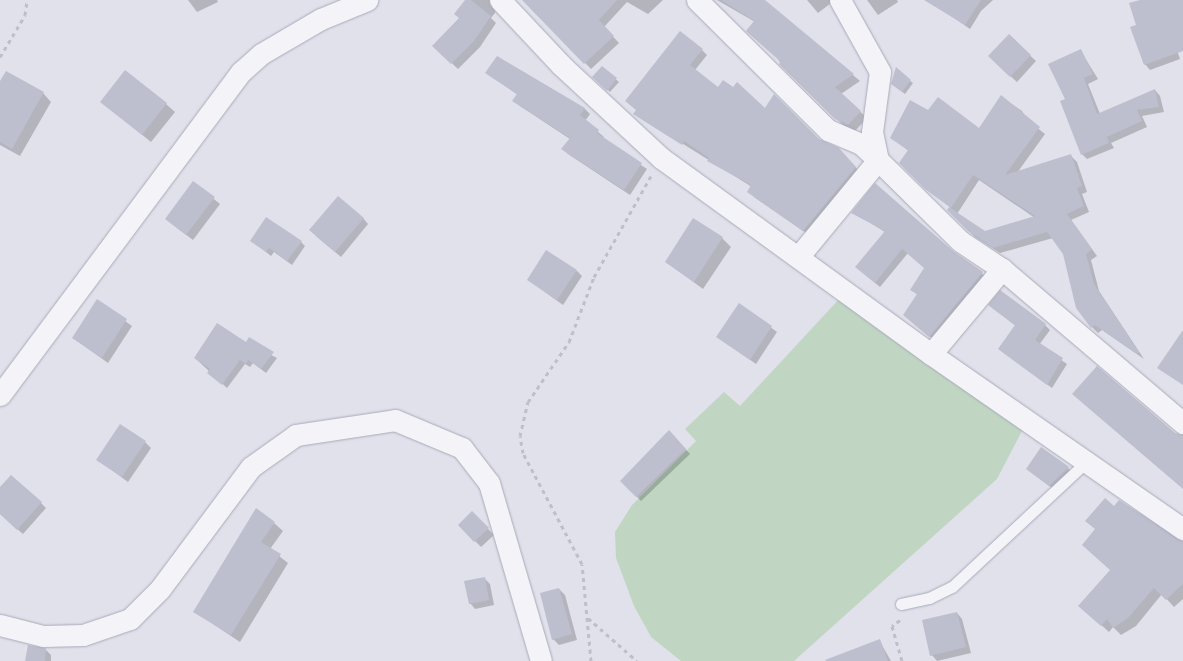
<!DOCTYPE html>
<html>
<head>
<meta charset="utf-8">
<style>
  body { margin:0 }
  #map { position:relative; width:1183px; height:661px; overflow:hidden; background:#e0e1eb; font-family:Roboto,sans-serif }
  div>[style] { position:absolute }
  .green>* { inset:0; background:#c0d6c2 }
  .shadow>* { inset:0; background:#0003 }
  .building>* { inset:0; background:#bdbece }
  .path>* { height:3px; margin-top:-1.5px; transform-origin:0; background:repeating-linear-gradient(90deg,#bfbfc9 0 4px,transparent 0 8px) }
  .roads { filter:drop-shadow(0 0 1px #a8aab9) drop-shadow(0 0 1px #a8aab9) }
  .lane>* { height:11px; margin:-5.5px; padding:0 5.5px; transform-origin:5.5px; border-radius:5.5px; background:#f4f4f8 }
  .street>* { height:21px; margin:-10.5px; padding:0 10.5px; transform-origin:10.5px; border-radius:10.5px; background:#f4f4f8 }
  span { translate:-50% -50%; white-space:nowrap; text-align:center; line-height:1.15; -webkit-text-stroke:5px #f0f1f8; paint-order:stroke }
</style>
</head>
<body>
<div id="map">
  <div class="green">
    <i style="clip-path:polygon(841px 297px,1023px 429px,997px 479px,794px 661px,681px 661px,651px 637px,634px 606px,616px 558px,615px 532px,632px 505px,696px 441px,685px 429px,724px 392px,740px 406px)"></i>
  </div>
  <div class="shadow">
    <i style="clip-path:polygon(188px 0,217px 0,218px 2px,197px 12px)"></i>
    <i style="clip-path:polygon(467px 0,496px 0,495px 13px,491px 18px,496px 23px,480px 47px,458px 69px,434px 46px,460px 18px)"></i>
    <i style="clip-path:polygon(535px 0,663px 0,648px 14px,627px 2px,604px 27px,619px 43px,591px 69px,531px 7px)"></i>
    <i style="clip-path:polygon(717px 0,763px 0,860px 81px,841px 94px,867px 118px,855px 131px,843px 125px,781px 64px,755px 22px)"></i>
    <i style="clip-path:polygon(807px 0,835px 0,818px 13px)"></i>
    <i style="clip-path:polygon(867px 0,897px 0,898px 2px,878px 15px)"></i>
    <i style="clip-path:polygon(947px 0,993px 0,981px 11px,970px 29px,941px 9px)"></i>
    <i style="clip-path:polygon(1142px 0,1183px 0,1183px 16px,1167px 21px,1180px 59px,1150px 70px,1145px 64px,1137px 26px)"></i>
    <i style="clip-path:polygon(1009px 36px,1036px 61px,1017px 82px,995px 62px)"></i>
    <i style="clip-path:polygon(702px 50px,707px 55px,695px 70px,718px 88px,838px 149px,861px 173px,809px 235px,754px 197px,752px 187px,635px 114px)"></i>
    <i style="clip-path:polygon(1080px 50px,1098px 79px,1088px 84px,1100px 114px,1155px 90px,1160px 96px,1164px 112px,1142px 116px,1147px 127px,1111px 143px,1114px 148px,1087px 159px,1082px 154px,1067px 99px)"></i>
    <i style="clip-path:polygon(602px 68px,619px 82px,610px 92px,594px 77px)"></i>
    <i style="clip-path:polygon(487px 73px,585px 109px,590px 114px,585px 121px,604px 137px,602px 139px,647px 169px,630px 195px,568px 154px,563px 149px,570px 139px,520px 106px,514px 101px,518px 95px)"></i>
    <i style="clip-path:polygon(910px 81px,913px 83px,905px 94px,895px 86px)"></i>
    <i style="clip-path:polygon(0 84px,43px 93px,51px 102px,20px 156px,0 145px)"></i>
    <i style="clip-path:polygon(evenodd,1001px 97px,1022px 111px,1026px 119px,1045px 134px,1017px 173px,1071px 156px,1077px 162px,1087px 192px,1082px 194px,1089px 212px,1071px 220px,1097px 256px,1091px 260px,1099px 291px,1144px 359px,1102px 330px,1098px 333px,1092px 327px,1064px 253px,1053px 238px,1000px 253px,975px 237px,948px 210px,950px 207px,901px 163px,909px 151px,891px 138px,929px 112px,979px 130px,1001px 97px,979px 180px,1035px 218px,985px 232px,957px 214px,979px 180px)"></i>
    <i style="clip-path:polygon(102px 102px,166px 104px,175px 112px,151px 142px)"></i>
    <i style="clip-path:polygon(194px 183px,220px 204px,193px 240px,172px 224px)"></i>
    <i style="clip-path:polygon(853px 212px,952px 252px,988px 278px,935px 341px,910px 320px,918px 295px,912px 290px,925px 268px,908px 253px,880px 287px,862px 272px,885px 232px)"></i>
    <i style="clip-path:polygon(363px 218px,368px 224px,341px 257px,316px 236px)"></i>
    <i style="clip-path:polygon(722px 238px,731px 247px,703px 289px,666px 262px)"></i>
    <i style="clip-path:polygon(252px 241px,301px 242px,305px 246px,292px 265px,274px 252px,271px 256px)"></i>
    <i style="clip-path:polygon(577px 271px,582px 276px,563px 305px,528px 280px)"></i>
    <i style="clip-path:polygon(97px 301px,132px 326px,108px 363px,73px 338px)"></i>
    <i style="clip-path:polygon(739px 304px,777px 332px,756px 364px,718px 337px)"></i>
    <i style="clip-path:polygon(991px 307px,1045px 325px,1050px 330px,1039px 345px,1067px 364px,1052px 388px,1004px 353px,1016px 326px)"></i>
    <i style="clip-path:polygon(247px 343px,277px 358px,266px 373px,253px 363px,250px 367px,245px 364px,227px 388px,195px 358px)"></i>
    <i style="clip-path:polygon(669px 431px,690px 454px,641px 501px,621px 481px)"></i>
    <i style="clip-path:polygon(145px 442px,151px 448px,128px 482px,98px 460px)"></i>
    <i style="clip-path:polygon(1042px 448px,1074px 473px,1056px 491px,1027px 469px)"></i>
    <i style="clip-path:polygon(0 489px,41px 503px,46px 508px,23px 534px,0 514px)"></i>
    <i style="clip-path:polygon(1114px 508px,1183px 544px,1183px 599px,1174px 607px,1162px 594px,1136px 626px,1121px 635px,1113px 627px,1109px 632px,1088px 613px,1111px 570px)"></i>
    <i style="clip-path:polygon(472px 513px,494px 535px,481px 547px,459px 525px)"></i>
    <i style="clip-path:polygon(274px 523px,283px 531px,270px 549px,288px 563px,240px 642px,195px 612px)"></i>
    <i style="clip-path:polygon(485px 579px,490px 584px,494px 605px,475px 609px,470px 603px)"></i>
    <i style="clip-path:polygon(559px 589px,565px 595px,577px 640px,559px 645px,553px 639px)"></i>
    <i style="clip-path:polygon(957px 613px,962px 619px,971px 653px,937px 661px,932px 655px)"></i>
    <i style="clip-path:polygon(879px 640px,891px 661px,852px 661px)"></i>
    <i style="clip-path:polygon(46px 650px,51px 655px,51px 661px,27px 661px)"></i>
  </div>
  <div class="building">
    <i style="clip-path:polygon(465px 0,471px 0,491px 16px,474px 41px,451px 64px,432px 46px,459px 18px,454px 14px)"></i>
    <i style="clip-path:polygon(522px 0,617px 0,599px 20px,614px 36px,584px 64px)"></i>
    <i style="clip-path:polygon(721px 0,765px 0,854px 74px,835px 87px,861px 111px,848px 125px,835px 119px,779px 64px,781px 62px,746px 31px,754px 21px)"></i>
    <i style="clip-path:polygon(924px 0,981px 0,965px 25px)"></i>
    <i style="clip-path:polygon(1140px 0,1183px 0,1183px 51px,1144px 65px,1130px 27px,1136px 25px,1129px 3px)"></i>
    <i style="clip-path:polygon(680px 31px,703px 49px,690px 65px,718px 87px,723px 80px,733px 87px,737px 82px,765px 108px,774px 94px,819px 139px,839px 148px,856px 167px,803px 231px,747px 192px,751px 185px,707px 161px,709px 158px,684px 141px,682px 145px,633px 114px,636px 110px,625px 101px)"></i>
    <i style="clip-path:polygon(1009px 34px,1031px 55px,1010px 77px,988px 56px)"></i>
    <i style="clip-path:polygon(1081px 49px,1093px 74px,1084px 78px,1097px 114px,1155px 89px,1159px 107px,1137px 110px,1142px 121px,1107px 137px,1109px 143px,1081px 155px,1060px 101px,1065px 99px,1048px 64px)"></i>
    <i style="clip-path:polygon(497px 56px,585px 108px,580px 115px,599px 130px,597px 133px,642px 163px,624px 190px,561px 149px,570px 138px,512px 101px,517px 94px,485px 73px)"></i>
    <i style="clip-path:polygon(602px 66px,617px 78px,607px 91px,592px 77px)"></i>
    <i style="clip-path:polygon(896px 67px,911px 80px,902px 92px,891px 84px)"></i>
    <i style="clip-path:polygon(125px 70px,167px 103px,142px 135px,100px 102px)"></i>
    <i style="clip-path:polygon(6px 71px,44px 92px,12px 149px,0 142px,0 81px)"></i>
    <i style="clip-path:polygon(1001px 95px,1040px 127px,1005px 175px,1071px 154px,1082px 186px,1077px 188px,1084px 206px,1067px 214px,1092px 249px,1086px 254px,1094px 284px,1139px 352px,1137px 354px,1095px 325px,1091px 328px,1076px 308px,1063px 254px,1047px 232px,993px 248px,968px 231px,947px 210px,949px 207px,985px 231px,1035px 216px,973px 175px,951px 208px,925px 189px,899px 163px,908px 150px,890px 138px,910px 100px,928px 110px,938px 97px,979px 128px)"></i>
    <i style="clip-path:polygon(193px 181px,215px 197px,186px 235px,165px 219px)"></i>
    <i style="clip-path:polygon(875px 183px,953px 251px,983px 272px,929px 337px,903px 315px,917px 294px,910px 290px,924px 268px,902px 249px,875px 283px,855px 267px,885px 231px,851px 213px)"></i>
    <i style="clip-path:polygon(338px 196px,364px 218px,335px 252px,309px 230px)"></i>
    <i style="clip-path:polygon(266px 217px,302px 241px,287px 261px,269px 248px,266px 252px,250px 241px)"></i>
    <i style="clip-path:polygon(693px 218px,723px 237px,694px 282px,665px 262px)"></i>
    <i style="clip-path:polygon(546px 250px,577px 270px,557px 300px,527px 280px)"></i>
    <i style="clip-path:polygon(1000px 290px,1046px 324px,1035px 340px,1063px 358px,1047px 385px,998px 349px,1015px 325px,988px 305px)"></i>
    <i style="clip-path:polygon(97px 299px,127px 319px,102px 358px,72px 338px)"></i>
    <i style="clip-path:polygon(739px 303px,772px 326px,750px 360px,716px 337px)"></i>
    <i style="clip-path:polygon(217px 323px,246px 342px,249px 337px,274px 352px,261px 369px,248px 360px,246px 364px,240px 360px,222px 385px,207px 373px,210px 369px,194px 358px)"></i>
    <i style="clip-path:polygon(1183px 330px,1183px 385px,1157px 368px)"></i>
    <i style="clip-path:polygon(1097px 366px,1175px 433px,1183px 435px,1183px 489px,1072px 394px)"></i>
    <i style="clip-path:polygon(120px 424px,146px 441px,122px 477px,96px 460px)"></i>
    <i style="clip-path:polygon(669px 430px,686px 449px,636px 497px,620px 481px)"></i>
    <i style="clip-path:polygon(1041px 447px,1069px 467px,1049px 486px,1026px 469px)"></i>
    <i style="clip-path:polygon(11px 475px,42px 502px,17px 530px,0 514px,0 487px)"></i>
    <i style="clip-path:polygon(1105px 498px,1114px 506px,1119px 500px,1183px 541px,1183px 584px,1166px 600px,1154px 588px,1128px 618px,1113px 628px,1107px 619px,1101px 626px,1078px 606px,1110px 570px,1082px 545px,1095px 529px,1085px 521px)"></i>
    <i style="clip-path:polygon(256px 508px,275px 522px,261px 542px,281px 554px,231px 635px,193px 612px)"></i>
    <i style="clip-path:polygon(472px 511px,489px 528px,474px 542px,458px 525px)"></i>
    <i style="clip-path:polygon(485px 577px,489px 600px,469px 604px,464px 581px)"></i>
    <i style="clip-path:polygon(559px 588px,572px 634px,552px 640px,540px 593px)"></i>
    <i style="clip-path:polygon(957px 612px,966px 647px,930px 656px,922px 620px)"></i>
    <i style="clip-path:polygon(880px 639px,888px 661px,826px 661px,825px 660px)"></i>
    <i style="clip-path:polygon(28px 645px,46px 648px,45px 661px,25px 661px)"></i>
  </div>
  <div class="path">
    <i style="left:0;top:57px;width:49px;rotate:-59.2deg"></i>
    <i style="left:25px;top:15px;width:15px;rotate:-82deg"></i>
    <i style="left:588px;top:618px;width:65px;rotate:41.3deg"></i>
    <i style="left:900px;top:620px;width:10px;rotate:143deg"></i>
    <i style="left:892px;top:626px;width:36px;rotate:74deg"></i>
    <i style="left:591px;top:661px;width:97px;rotate:-95.3deg"></i>
    <i style="left:582px;top:564px;width:126px;rotate:-118deg"></i>
    <i style="left:523px;top:453px;width:17px;rotate:-100deg"></i>
    <i style="left:520px;top:436px;width:35px;rotate:-77deg"></i>
    <i style="left:528px;top:402px;width:73px;rotate:-55.7deg"></i>
    <i style="left:569px;top:342px;width:70px;rotate:-69deg"></i>
    <i style="left:594px;top:277px;width:116px;rotate:-60.6deg"></i>
  </div>
  <div class="roads">
    <div class="lane">
      <i style="left:901px;top:604px;width:29px;rotate:-12deg"></i>
      <i style="left:929px;top:598px;width:25px;rotate:-26deg"></i>
      <i style="left:952px;top:587px;width:183px;rotate:-43deg"></i>
    </div>
    <div class="street">
      <i style="left:500px;top:0;width:89px;rotate:46.8deg"></i>
      <i style="left:561px;top:65px;width:137px;rotate:42.9deg"></i>
      <i style="left:661px;top:158px;width:334px;rotate:36deg"></i>
      <i style="left:931px;top:354px;width:307px;rotate:34.8deg"></i>
      <i style="left:697px;top:0;width:185px;rotate:44.8deg"></i>
      <i style="left:828px;top:130px;width:36px;rotate:23deg"></i>
      <i style="left:861px;top:144px;width:23px;rotate:43deg"></i>
      <i style="left:878px;top:160px;width:126px;rotate:129.5deg"></i>
      <i style="left:840px;top:0;width:82px;rotate:60.9deg"></i>
      <i style="left:880px;top:72px;width:61px;rotate:97.6deg"></i>
      <i style="left:872px;top:132px;width:29px;rotate:78deg"></i>
      <i style="left:878px;top:160px;width:115px;rotate:44.6deg"></i>
      <i style="left:960px;top:241px;width:50px;rotate:33.7deg"></i>
      <i style="left:1002px;top:269px;width:238px;rotate:40.4deg"></i>
      <i style="left:931px;top:354px;width:111px;rotate:-50.1deg"></i>
      <i style="left:0;top:395px;width:403px;rotate:-53.3deg"></i>
      <i style="left:241px;top:72px;width:27px;rotate:-42deg"></i>
      <i style="left:261px;top:54px;width:69px;rotate:-30.3deg"></i>
      <i style="left:321px;top:19px;width:50px;rotate:-22.4deg"></i>
      <i style="left:0;top:625px;width:44px;rotate:14.3deg"></i>
      <i style="left:43px;top:636px;width:40px;rotate:-1.4deg"></i>
      <i style="left:83px;top:635px;width:50px;rotate:-18.8deg"></i>
      <i style="left:130px;top:619px;width:42px;rotate:-45deg"></i>
      <i style="left:160px;top:589px;width:152px;rotate:-53.3deg"></i>
      <i style="left:251px;top:467px;width:55px;rotate:-35.4deg"></i>
      <i style="left:296px;top:435px;width:100px;rotate:-8.6deg"></i>
      <i style="left:395px;top:420px;width:73px;rotate:22.7deg"></i>
      <i style="left:462px;top:448px;width:44px;rotate:52.4deg"></i>
      <i style="left:489px;top:483px;width:185px;rotate:73.7deg"></i>
    </div>
  </div>
</div>
</body>
</html>
